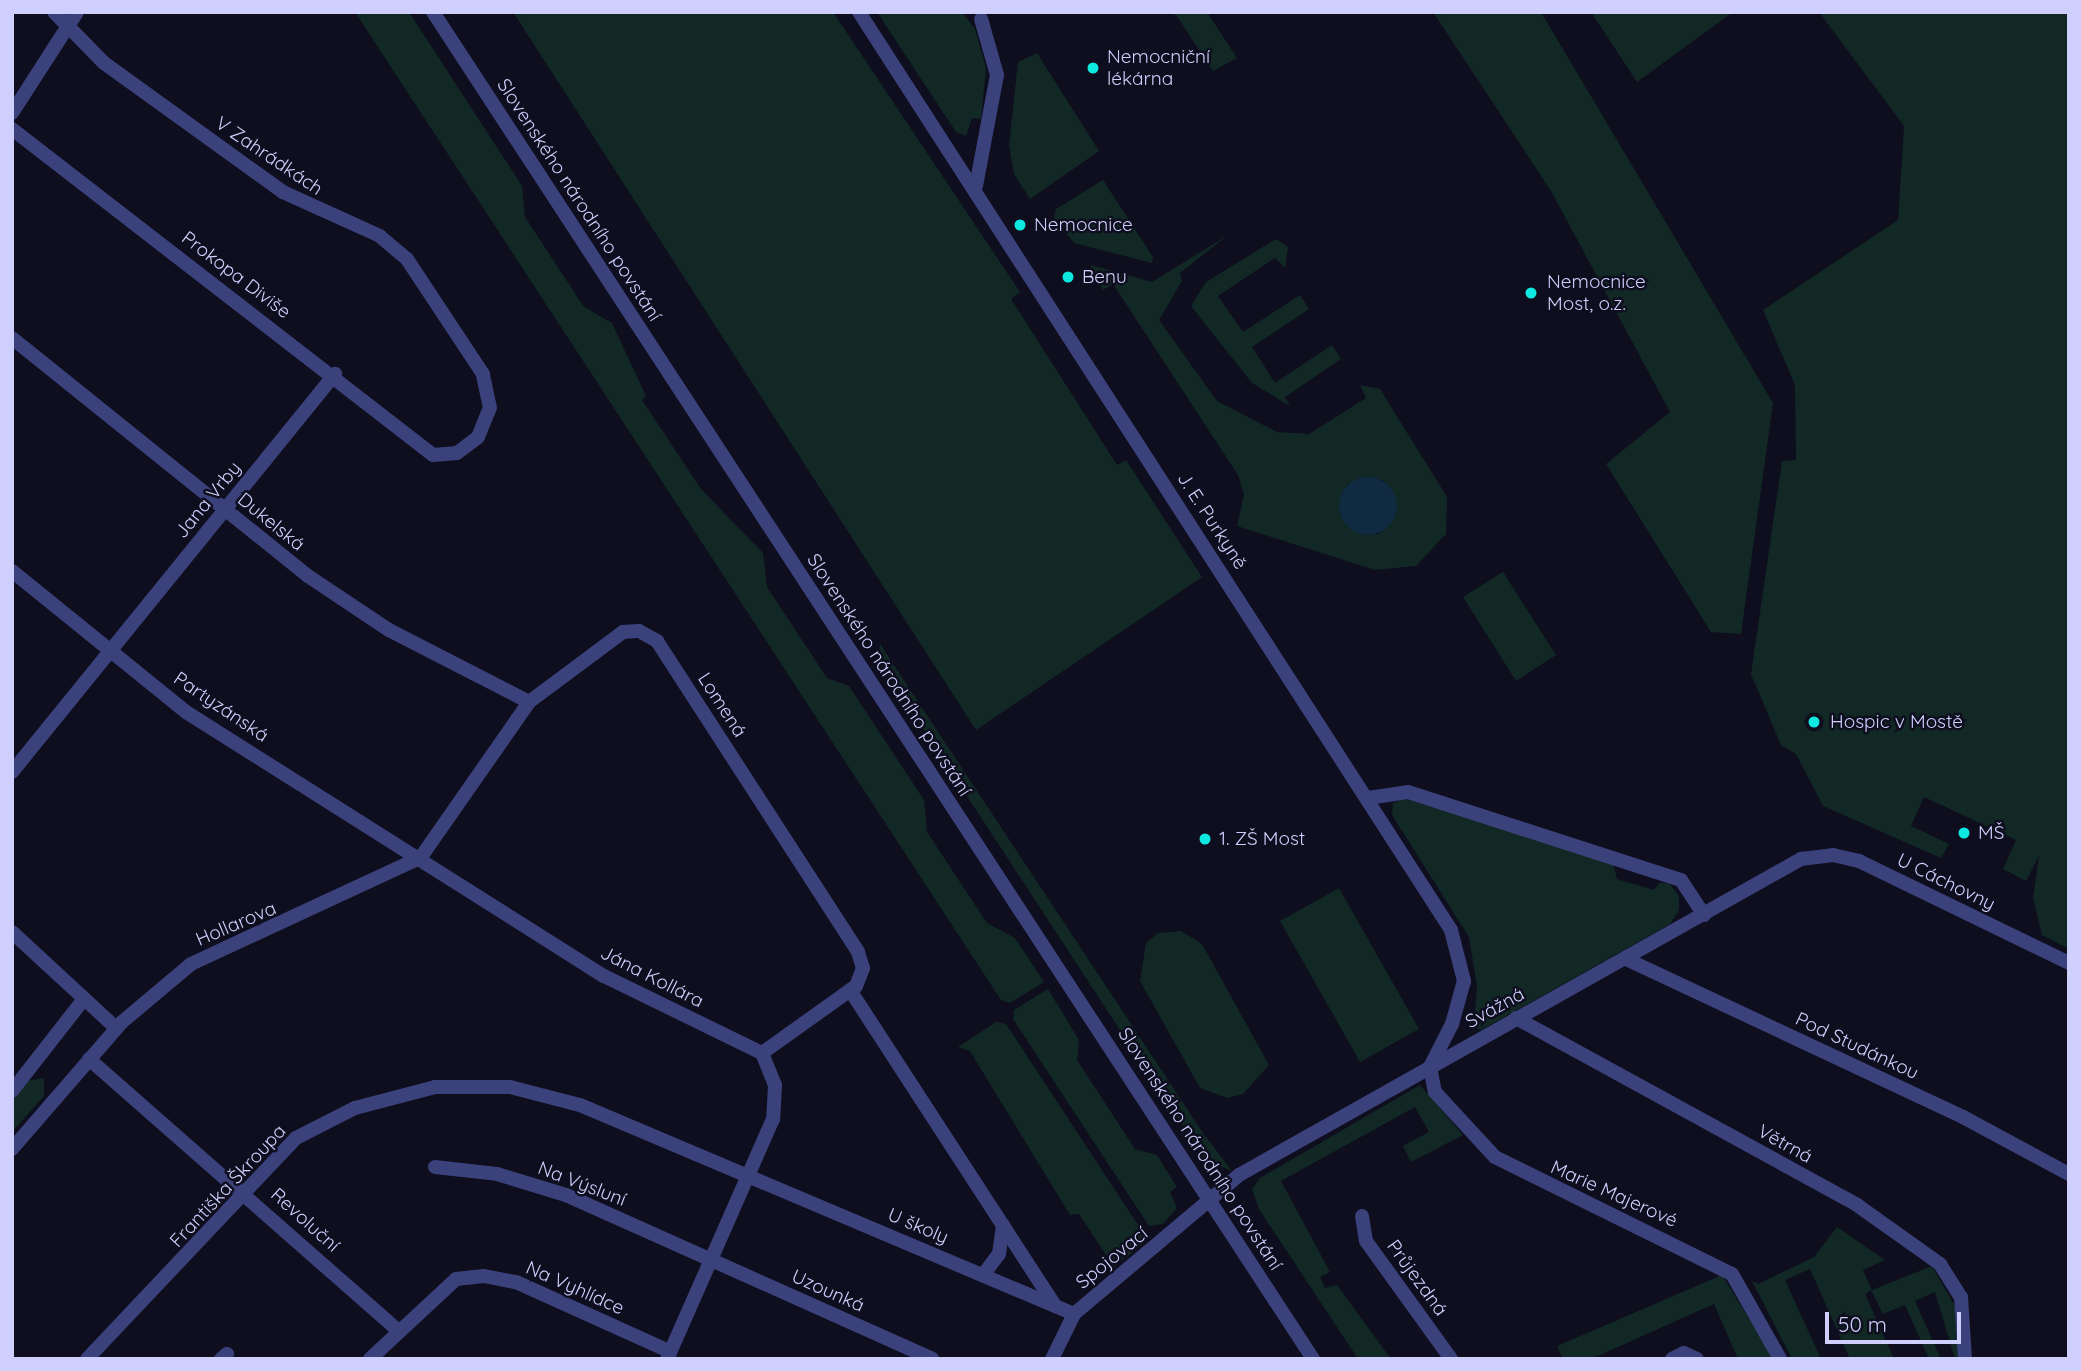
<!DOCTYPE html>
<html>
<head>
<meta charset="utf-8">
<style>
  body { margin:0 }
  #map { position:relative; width:2081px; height:1371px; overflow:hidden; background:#0e0e1f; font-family:Quicksand,sans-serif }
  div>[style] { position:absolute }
  .green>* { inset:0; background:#112824 }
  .water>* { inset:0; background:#0f2a41 }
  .round { border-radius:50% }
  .minor>* { height:14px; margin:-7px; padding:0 7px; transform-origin:7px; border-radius:7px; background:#3b417b }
  .tertiary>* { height:14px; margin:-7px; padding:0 7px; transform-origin:7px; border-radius:7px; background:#3b417b }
  .dots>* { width:19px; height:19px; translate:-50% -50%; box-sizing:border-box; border:4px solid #0e0e1f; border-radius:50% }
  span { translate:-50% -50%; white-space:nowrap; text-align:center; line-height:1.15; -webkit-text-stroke:5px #0e0e1f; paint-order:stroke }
  .poi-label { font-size:19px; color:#cecffc }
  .left { translate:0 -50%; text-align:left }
  .street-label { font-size:19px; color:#cecffc }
  .frame { position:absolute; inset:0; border:14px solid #cecffc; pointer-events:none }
  .scale { position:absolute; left:1825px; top:1312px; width:136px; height:32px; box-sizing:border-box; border:4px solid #cecffc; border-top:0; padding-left:9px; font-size:21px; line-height:24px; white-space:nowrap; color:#cecffc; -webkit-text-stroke:5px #0e0e1f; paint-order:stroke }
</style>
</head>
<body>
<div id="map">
  <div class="green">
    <i style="clip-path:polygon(355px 12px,409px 12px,522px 186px,525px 217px,584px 307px,612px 323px,646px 396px,642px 400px,701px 489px,763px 553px,767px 587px,827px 678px,849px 686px,924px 800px,927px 832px,987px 923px,1015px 938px,1044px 982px,1010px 1003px,1001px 1000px)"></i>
    <i style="clip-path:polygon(513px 12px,833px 12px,1020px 292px,1011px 299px,1117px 465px,1126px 460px,1202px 577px,976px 730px)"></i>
    <i style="clip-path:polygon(877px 12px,962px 12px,975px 29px,986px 68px,981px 119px,972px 118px,966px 136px,956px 132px)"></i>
    <i style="clip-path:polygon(1160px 12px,1207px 12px,1237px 58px,1213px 71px,1176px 15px)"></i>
    <i style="clip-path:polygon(1433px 12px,1541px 12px,1773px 403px,1741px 634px,1711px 632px,1606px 464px,1670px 412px,1551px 191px)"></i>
    <i style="clip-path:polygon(1591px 12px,1733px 12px,1637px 82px)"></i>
    <i style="clip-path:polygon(1819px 12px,2069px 12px,2069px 949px,2042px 935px,2033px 898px,2039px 856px,2026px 881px,2003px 869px,2016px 840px,1924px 797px,1911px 826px,1949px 844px,1941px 858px,1823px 806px,1796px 754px,1781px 745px,1751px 674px,1782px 461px,1796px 460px,1795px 385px,1763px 310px,1898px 220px,1904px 126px)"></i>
    <i style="clip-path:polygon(1037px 53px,1099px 151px,1030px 199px,1014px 174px,1009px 145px,1018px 62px)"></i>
    <i style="clip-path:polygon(1103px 180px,1153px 257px,1152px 263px,1074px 243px,1054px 218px,1056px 209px)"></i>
    <i style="clip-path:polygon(evenodd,1228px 235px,1180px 273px,1182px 281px,1159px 320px,1217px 401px,1277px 432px,1309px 434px,1366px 398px,1360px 385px,1380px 389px,1447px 497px,1446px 534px,1416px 566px,1375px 570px,1237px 526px,1244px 495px,1238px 475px,1113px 284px,1103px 290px,1090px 270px,1091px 265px,1152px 282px,1228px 235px,1382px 480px,1392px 489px,1396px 516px,1379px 534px,1364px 535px,1341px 495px,1348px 484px,1382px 480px)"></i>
    <i style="clip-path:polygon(1276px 239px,1288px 247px,1285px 268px,1275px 258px,1218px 296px,1243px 332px,1300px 295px,1309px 309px,1252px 347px,1275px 383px,1332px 345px,1341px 359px,1285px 397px,1290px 406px,1252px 383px,1191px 306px,1206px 282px)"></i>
    <i style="clip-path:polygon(1503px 572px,1556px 655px,1516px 681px,1463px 597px)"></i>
    <i style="clip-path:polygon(880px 644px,1203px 1133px,1232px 1171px,1205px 1160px,880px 663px)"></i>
    <i style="clip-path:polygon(1405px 799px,1613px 862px,1617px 879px,1654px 890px,1659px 883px,1669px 883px,1679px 896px,1679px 910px,1670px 924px,1481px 1030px,1474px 1027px,1477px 987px,1469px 937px,1392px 815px,1393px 803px)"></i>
    <i style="clip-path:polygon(1339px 888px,1419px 1029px,1360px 1062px,1280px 921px)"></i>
    <i style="clip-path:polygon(1181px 931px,1202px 944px,1269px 1065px,1243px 1094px,1227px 1098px,1200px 1088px,1140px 981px,1146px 943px,1158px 933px)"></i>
    <i style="clip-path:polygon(1048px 989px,1079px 1040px,1077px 1060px,1135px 1149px,1157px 1155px,1177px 1187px,1170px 1192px,1177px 1208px,1163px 1224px,1149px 1226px,1013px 1019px,1014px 1010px)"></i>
    <i style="clip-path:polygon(996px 1022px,1006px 1024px,1144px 1234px,1144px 1243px,1114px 1267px,1079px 1214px,1070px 1215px,970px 1051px,958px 1047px)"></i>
    <i style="clip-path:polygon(44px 1078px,44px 1096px,12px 1132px,12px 1099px,26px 1081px)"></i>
    <i style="clip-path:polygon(1420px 1085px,1463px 1135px,1411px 1162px,1403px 1146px,1429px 1132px,1415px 1107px,1281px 1181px,1330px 1272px,1320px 1277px,1325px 1288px,1337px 1285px,1391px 1359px,1358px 1359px,1259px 1209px,1252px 1189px,1260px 1178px)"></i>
    <i style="clip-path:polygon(1837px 1227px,1885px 1260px,1863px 1270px,1872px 1290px,1932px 1266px,1958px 1311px,1960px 1359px,1955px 1359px,1935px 1292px,1915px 1301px,1940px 1357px,1929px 1359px,1905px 1305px,1883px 1314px,1871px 1290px,1865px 1294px,1894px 1359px,1850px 1359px,1810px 1269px,1785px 1280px,1821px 1359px,1792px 1359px,1752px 1281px,1758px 1284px,1814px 1257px)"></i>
    <i style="clip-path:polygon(1722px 1275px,1774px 1359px,1738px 1359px,1714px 1304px,1591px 1359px,1563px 1359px,1557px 1346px)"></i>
  </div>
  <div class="water">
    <i class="round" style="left:1339px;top:477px;width:58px;height:58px"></i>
  </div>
  <div class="minor">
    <i style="left:859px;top:12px;width:1092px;rotate:57.18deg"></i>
    <i style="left:1451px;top:930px;width:53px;rotate:75.7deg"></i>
    <i style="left:1464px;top:981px;width:45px;rotate:105.6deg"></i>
    <i style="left:1452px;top:1024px;width:48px;rotate:117.1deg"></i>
    <i style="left:12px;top:113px;width:120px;rotate:-57.2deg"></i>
    <i style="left:12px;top:129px;width:532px;rotate:37.75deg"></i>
    <i style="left:433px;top:455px;width:24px;rotate:-5deg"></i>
    <i style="left:457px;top:453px;width:26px;rotate:-37deg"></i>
    <i style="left:478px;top:437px;width:31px;rotate:-68deg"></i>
    <i style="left:490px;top:408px;width:35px;rotate:-102deg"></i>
    <i style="left:483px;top:374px;width:138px;rotate:-123.5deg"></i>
    <i style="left:407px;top:259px;width:35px;rotate:-140deg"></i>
    <i style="left:380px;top:236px;width:107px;rotate:-155.6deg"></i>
    <i style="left:283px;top:192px;width:221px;rotate:-144.2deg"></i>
    <i style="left:104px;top:63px;width:71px;rotate:-134.4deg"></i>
    <i style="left:976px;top:186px;width:113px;rotate:-79.3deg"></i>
    <i style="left:997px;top:75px;width:58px;rotate:-105.9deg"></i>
    <i style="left:12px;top:338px;width:380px;rotate:38.8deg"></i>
    <i style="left:308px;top:576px;width:97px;rotate:33.7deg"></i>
    <i style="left:389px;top:630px;width:157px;rotate:27.2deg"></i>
    <i style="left:12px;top:571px;width:224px;rotate:39deg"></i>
    <i style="left:186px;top:712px;width:494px;rotate:32.3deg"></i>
    <i style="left:604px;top:976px;width:176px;rotate:26deg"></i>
    <i style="left:762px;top:1053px;width:35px;rotate:68deg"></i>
    <i style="left:775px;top:1085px;width:34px;rotate:93deg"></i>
    <i style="left:773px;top:1119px;width:262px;rotate:113.8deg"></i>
    <i style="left:12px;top:772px;width:513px;rotate:-50.94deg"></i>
    <i style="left:1368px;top:798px;width:40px;rotate:-8.5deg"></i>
    <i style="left:1408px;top:792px;width:287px;rotate:17.9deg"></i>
    <i style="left:1681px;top:880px;width:42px;rotate:56.7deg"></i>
    <i style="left:12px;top:932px;width:142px;rotate:42.7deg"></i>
    <i style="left:1626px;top:959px;width:372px;rotate:25.1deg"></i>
    <i style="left:1963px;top:1117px;width:120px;rotate:28.3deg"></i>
    <i style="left:850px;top:990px;width:377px;rotate:57deg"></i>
    <i style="left:1516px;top:1018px;width:389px;rotate:28.7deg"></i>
    <i style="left:1857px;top:1205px;width:102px;rotate:35.4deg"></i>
    <i style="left:1940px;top:1264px;width:39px;rotate:58deg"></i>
    <i style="left:1961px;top:1297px;width:62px;rotate:86.3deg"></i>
    <i style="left:89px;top:1059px;width:410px;rotate:41.3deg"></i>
    <i style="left:1430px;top:1067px;width:25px;rotate:79deg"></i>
    <i style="left:1435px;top:1092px;width:88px;rotate:47.3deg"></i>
    <i style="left:1495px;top:1157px;width:264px;rotate:26.3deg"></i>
    <i style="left:1732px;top:1274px;width:98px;rotate:60.5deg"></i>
    <i style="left:12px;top:1091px;width:117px;rotate:-52deg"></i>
    <i style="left:12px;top:1149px;width:168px;rotate:-49.1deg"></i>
    <i style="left:122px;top:1022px;width:90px;rotate:-40deg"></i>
    <i style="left:191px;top:964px;width:254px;rotate:-24.9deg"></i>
    <i style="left:421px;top:857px;width:189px;rotate:-55.1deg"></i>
    <i style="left:529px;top:702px;width:117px;rotate:-36.7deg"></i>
    <i style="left:623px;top:632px;width:16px;rotate:-4deg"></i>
    <i style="left:639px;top:631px;width:21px;rotate:29deg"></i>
    <i style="left:657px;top:641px;width:370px;rotate:57.1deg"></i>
    <i style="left:858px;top:952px;width:17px;rotate:73deg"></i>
    <i style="left:863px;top:968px;width:19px;rotate:111deg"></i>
    <i style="left:856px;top:986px;width:115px;rotate:144.5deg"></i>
    <i style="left:435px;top:1167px;width:62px;rotate:6.4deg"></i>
    <i style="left:497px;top:1174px;width:72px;rotate:16.9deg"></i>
    <i style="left:566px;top:1195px;width:401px;rotate:24.1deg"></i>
    <i style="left:1362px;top:1216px;width:25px;rotate:81deg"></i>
    <i style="left:1366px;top:1241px;width:145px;rotate:54.2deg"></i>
    <i style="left:983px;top:1275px;width:26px;rotate:-53deg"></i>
    <i style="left:999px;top:1254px;width:29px;rotate:-82deg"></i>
    <i style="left:87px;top:1359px;width:304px;rotate:-46.6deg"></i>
    <i style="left:296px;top:1138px;width:66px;rotate:-27deg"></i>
    <i style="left:355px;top:1108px;width:83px;rotate:-14.7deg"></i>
    <i style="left:435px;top:1087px;width:75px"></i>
    <i style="left:510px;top:1087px;width:72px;rotate:14.4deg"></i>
    <i style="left:580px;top:1105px;width:536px;rotate:22.93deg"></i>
    <i style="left:221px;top:1359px;width:8px;rotate:-40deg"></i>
    <i style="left:370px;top:1359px;width:117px;rotate:-42.9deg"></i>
    <i style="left:456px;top:1279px;width:28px;rotate:-6deg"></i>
    <i style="left:484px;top:1276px;width:33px;rotate:11deg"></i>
    <i style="left:516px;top:1282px;width:168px;rotate:24.3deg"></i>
    <i style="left:1052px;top:1359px;width:50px;rotate:-63.9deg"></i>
    <i style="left:1074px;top:1314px;width:216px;rotate:-40.1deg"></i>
    <i style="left:1239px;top:1175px;width:645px;rotate:-29.35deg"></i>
    <i style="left:1801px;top:859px;width:32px;rotate:-7deg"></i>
    <i style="left:1833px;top:855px;width:27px;rotate:13deg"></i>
    <i style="left:1859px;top:861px;width:233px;rotate:25.9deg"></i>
    <i style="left:1672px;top:1359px;width:13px;rotate:-27deg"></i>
    <i style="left:1684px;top:1353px;width:14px;rotate:25deg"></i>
  </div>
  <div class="tertiary">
    <i style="left:433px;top:12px;width:1609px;rotate:56.84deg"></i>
  </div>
  <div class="dots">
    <i style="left:1093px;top:68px;background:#0de9e1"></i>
    <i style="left:1020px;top:225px;background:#0de9e1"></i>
    <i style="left:1068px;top:277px;background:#0de9e1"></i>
    <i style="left:1531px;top:293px;background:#0de9e1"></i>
    <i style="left:1814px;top:722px;background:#0de9e1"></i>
    <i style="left:1964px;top:833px;background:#0de9e1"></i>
    <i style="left:1205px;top:839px;background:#0de9e1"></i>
  </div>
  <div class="poi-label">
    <span class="left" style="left:1107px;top:68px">Nemocniční<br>lékárna</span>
    <span class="left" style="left:1034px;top:225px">Nemocnice</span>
    <span class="left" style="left:1082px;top:277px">Benu</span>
    <span class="left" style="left:1547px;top:293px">Nemocnice<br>Most, o.z.</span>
    <span class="left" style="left:1830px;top:722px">Hospic v Mostě</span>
    <span class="left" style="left:1978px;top:833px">MŠ</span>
    <span class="left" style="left:1219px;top:839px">1. ZŠ Most</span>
  </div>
  <div class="street-label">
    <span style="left:269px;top:156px;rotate:34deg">V Zahrádkách</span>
    <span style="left:579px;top:200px;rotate:57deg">Slovenského národního povstání</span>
    <span style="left:236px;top:275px;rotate:37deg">Prokopa Diviše</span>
    <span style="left:208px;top:500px;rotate:-51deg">Jana Vrby</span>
    <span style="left:1212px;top:521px;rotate:57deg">J. E. Purkyně</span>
    <span style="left:271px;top:522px;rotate:39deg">Dukelská</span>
    <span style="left:889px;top:675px;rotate:57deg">Slovenského národního povstání</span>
    <span style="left:722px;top:705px;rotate:57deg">Lomená</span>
    <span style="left:221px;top:707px;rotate:34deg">Partyzánská</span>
    <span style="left:1946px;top:882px;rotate:26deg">U Cáchovny</span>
    <span style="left:236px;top:924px;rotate:-23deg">Hollarova</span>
    <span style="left:652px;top:977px;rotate:27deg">Jána Kollára</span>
    <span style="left:1495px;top:1008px;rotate:-29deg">Svážná</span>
    <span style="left:1857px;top:1046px;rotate:25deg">Pod Studánkou</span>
    <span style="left:1785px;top:1144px;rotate:29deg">Větrná</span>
    <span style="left:1200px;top:1149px;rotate:57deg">Slovenského národního povstání</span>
    <span style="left:582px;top:1184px;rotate:21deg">Na Výsluní</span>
    <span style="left:228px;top:1186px;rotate:-47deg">Františka Škroupa</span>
    <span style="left:1614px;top:1194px;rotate:24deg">Marie Majerové</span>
    <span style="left:305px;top:1220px;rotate:42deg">Revoluční</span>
    <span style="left:918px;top:1226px;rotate:23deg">U školy</span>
    <span style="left:1112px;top:1258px;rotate:-39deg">Spojovací</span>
    <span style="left:1417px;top:1278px;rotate:54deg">Průjezdná</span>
    <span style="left:575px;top:1288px;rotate:24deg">Na Vyhlídce</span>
    <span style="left:828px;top:1291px;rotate:24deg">Uzounká</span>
  </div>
  <div class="frame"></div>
  <div class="scale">50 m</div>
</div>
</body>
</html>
